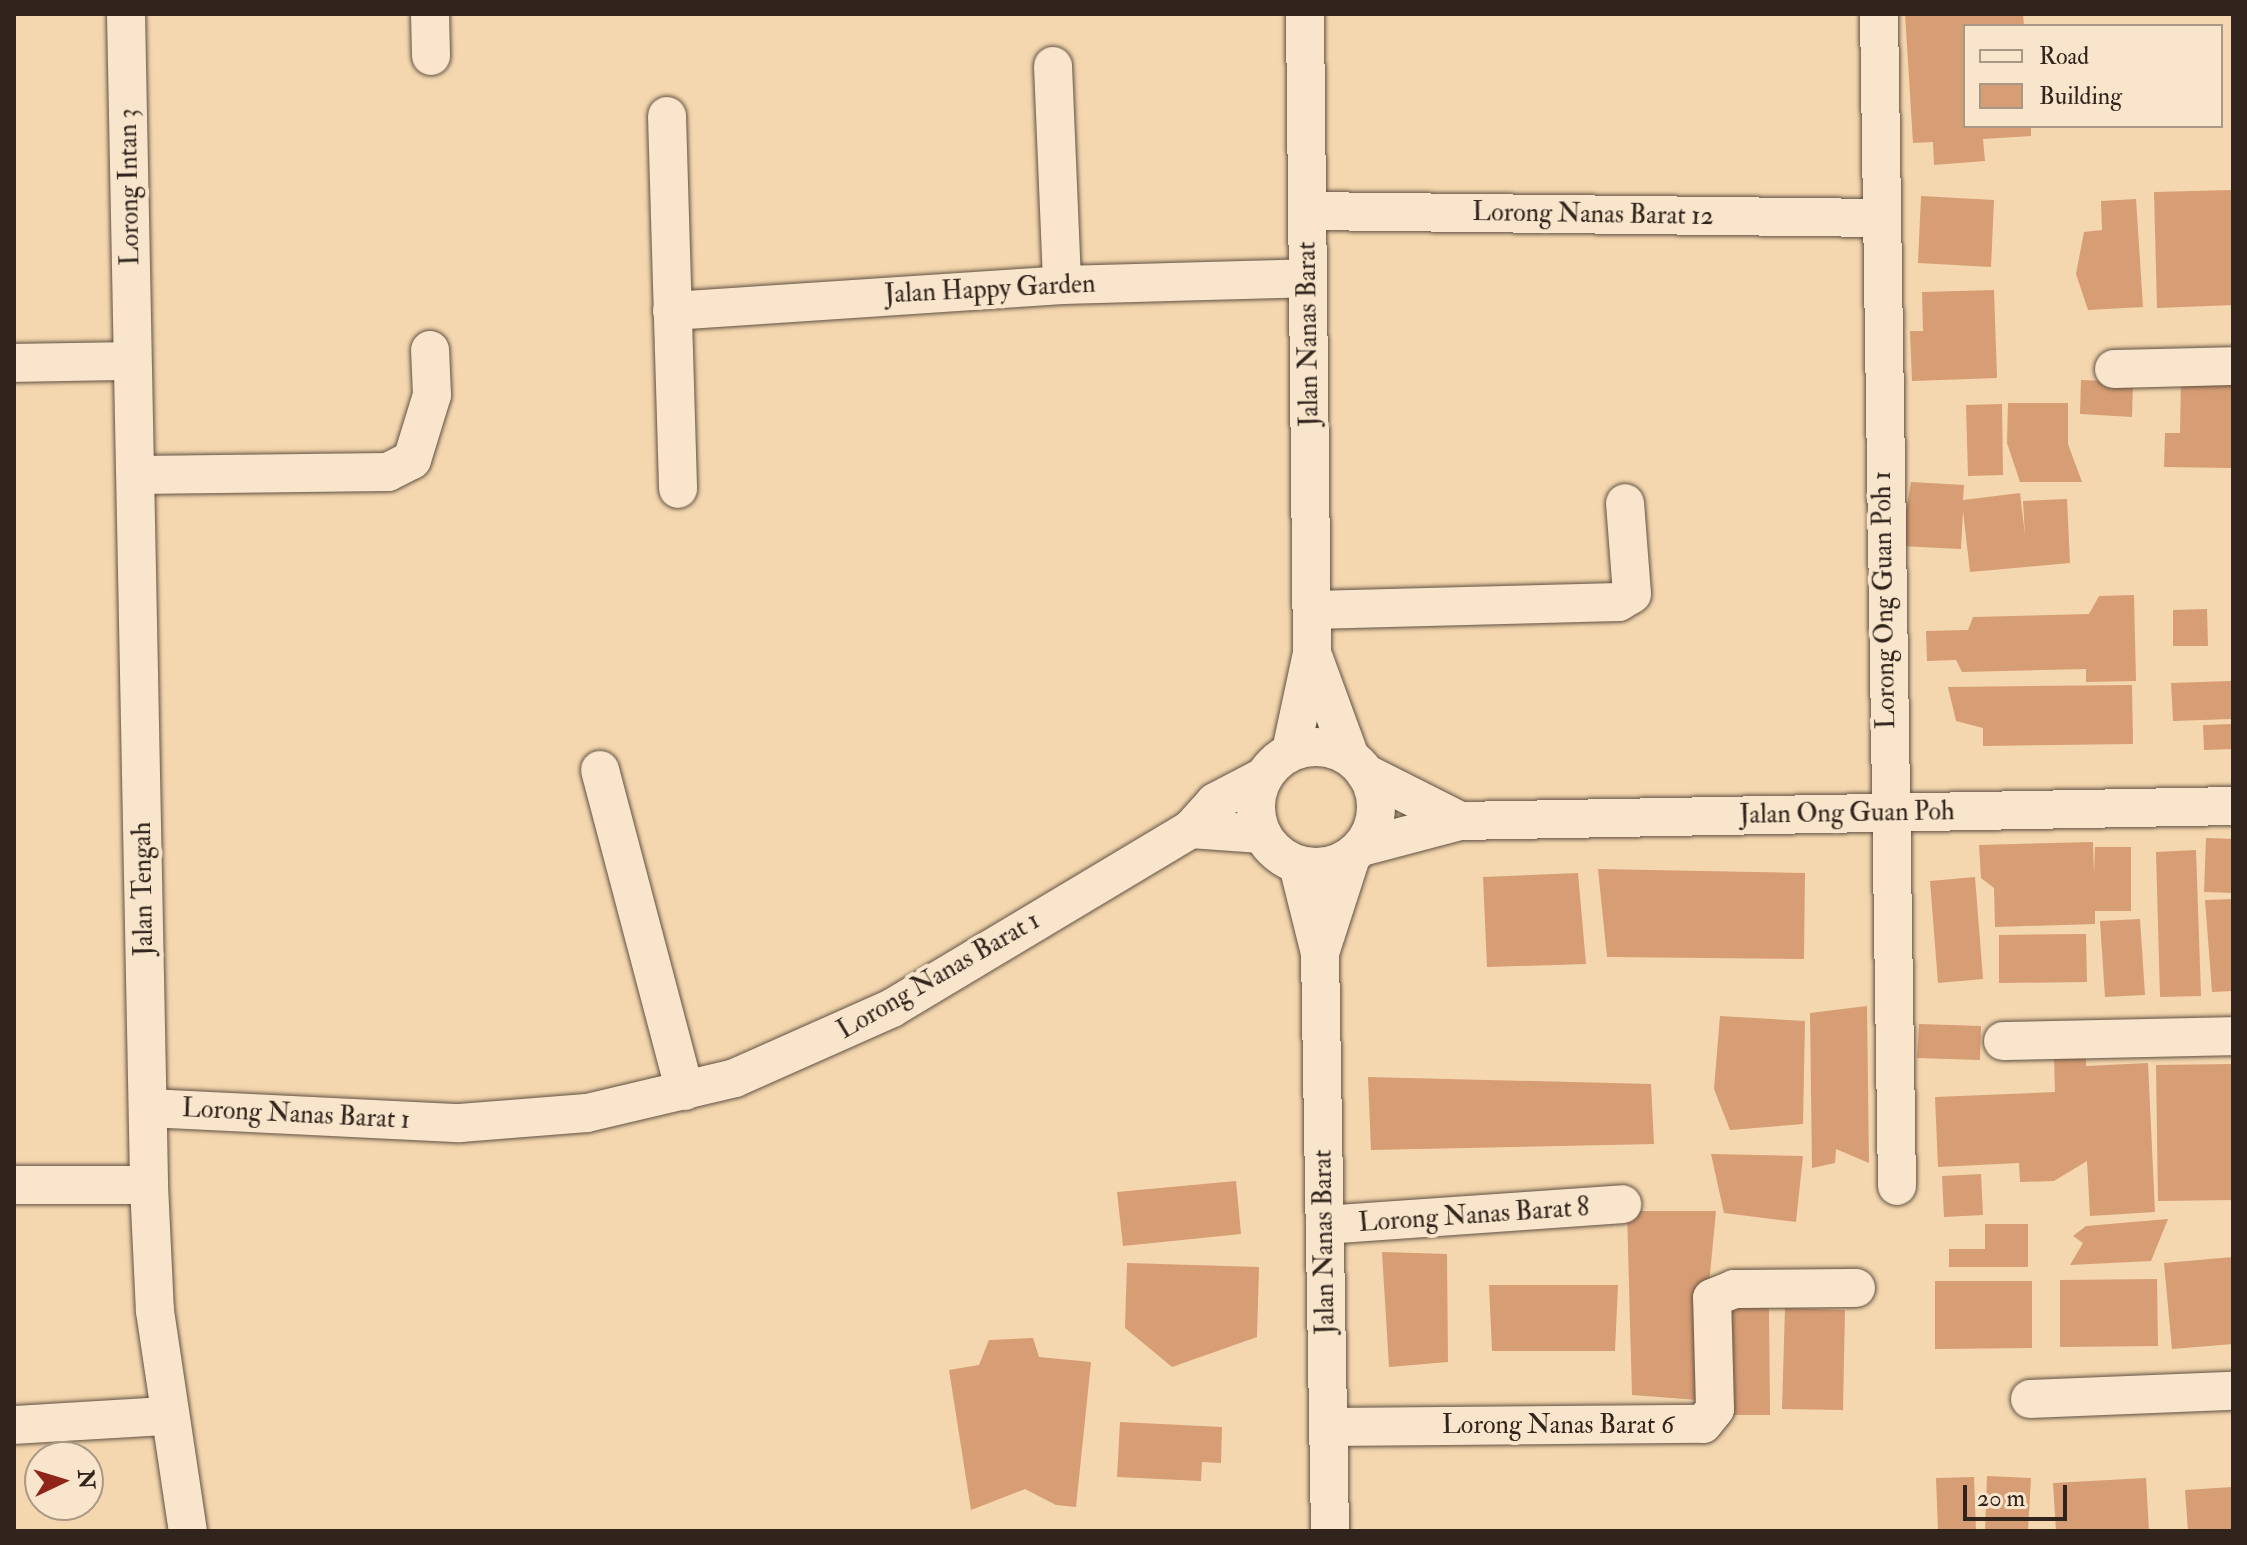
<!DOCTYPE html>
<html>
<head>
<meta charset="utf-8">
<style>
  body { margin:0 }
  #map { position:relative; width:2247px; height:1545px; overflow:hidden; background:#f4d7af; font-family:"IM FELL Double Pica",serif }
  div>[style] { position:absolute }
  .building>* { inset:0; background:#d79d74 }
  .roads { filter:drop-shadow(0 0 2px #615142) drop-shadow(0 0 2px #615142) }
  .minor>* { height:38px; margin:-19px; padding:0 19px; transform-origin:19px; border-radius:19px; background:#f8e5cb }
  .minor>.ring { margin:-19px; padding:0; box-sizing:content-box; background:none; border:38px solid #f8e5cb; border-radius:50% }
  span { translate:-50% -50%; white-space:nowrap; text-align:center; line-height:1.15; -webkit-text-stroke:8px #f8e5cb; paint-order:stroke }
  .street-label { font-size:26px; color:#30241d }
  .frame { position:absolute; inset:0; border:16px solid #30241d; pointer-events:none }
  .legend { position:absolute; left:1963px; top:24px; width:260px; height:104px; box-sizing:border-box; background:#f8e5cb; border:2px solid #a89885; margin:0; padding:10px 14px; list-style:none; font-size:24px; color:#30241d }
  .legend li { display:flex; align-items:center; gap:16px; height:40px }
  .legend b { width:40px; border:2px solid #a89885 }
  .north { position:absolute; left:24px; top:1441px; width:80px; height:80px; box-sizing:border-box; background:#f8e5cb; border:2px solid #a89885; border-radius:50%; rotate:86deg; font-size:22px; font-weight:700; line-height:32px; text-align:center; color:#30241d }
  .north::after { content:''; display:block; margin:auto; width:28px; height:36px; background:#8f2418; clip-path:polygon(50% 0,100% 100%,50% 72%,0 100%) }
  .scale { position:absolute; left:1963px; top:1485px; width:104px; height:36px; box-sizing:border-box; border:4px solid #30241d; border-top:0; padding-left:10px; font-size:24px; line-height:28px; white-space:nowrap; color:#30241d; -webkit-text-stroke:6px #f8e5cb; paint-order:stroke }
</style>
</head>
<body>
<div id="map">
  <div class="building">
    <i style="clip-path:polygon(1905px 14px,2023px 14px,2024px 26px,1965px 26px,1965px 126px,2031px 126px,2031px 136px,1983px 139px,1985px 161px,1934px 165px,1933px 142px,1913px 143px)"></i>
    <i style="clip-path:polygon(2233px 190px,2233px 305px,2157px 308px,2154px 192px)"></i>
    <i style="clip-path:polygon(1921px 196px,1994px 200px,1991px 267px,1918px 263px)"></i>
    <i style="clip-path:polygon(2136px 199px,2143px 307px,2088px 310px,2076px 274px,2084px 232px,2102px 230px,2101px 201px)"></i>
    <i style="clip-path:polygon(1994px 290px,1997px 378px,1912px 381px,1910px 331px,1923px 331px,1922px 292px)"></i>
    <i style="clip-path:polygon(2181px 379px,2233px 381px,2233px 468px,2164px 467px,2165px 433px,2180px 433px)"></i>
    <i style="clip-path:polygon(2081px 380px,2133px 382px,2132px 417px,2080px 414px)"></i>
    <i style="clip-path:polygon(2008px 403px,2068px 403px,2068px 444px,2082px 482px,2020px 482px,2007px 443px)"></i>
    <i style="clip-path:polygon(2002px 404px,2003px 475px,1968px 476px,1966px 405px)"></i>
    <i style="clip-path:polygon(1911px 482px,1964px 485px,1963px 500px,2020px 493px,2025px 535px,2023px 501px,2067px 499px,2070px 563px,1970px 572px,1963px 511px,1961px 549px,1900px 546px)"></i>
    <i style="clip-path:polygon(2134px 595px,2136px 681px,2086px 682px,2086px 669px,1962px 672px,1956px 660px,1927px 661px,1926px 631px,1968px 630px,1973px 617px,2089px 614px,2099px 596px)"></i>
    <i style="clip-path:polygon(2207px 609px,2208px 646px,2173px 646px,2173px 610px)"></i>
    <i style="clip-path:polygon(2231px 681px,2232px 719px,2173px 721px,2171px 683px)"></i>
    <i style="clip-path:polygon(2132px 685px,2133px 744px,1983px 746px,1983px 728px,1956px 721px,1948px 687px)"></i>
    <i style="clip-path:polygon(2233px 724px,2233px 749px,2204px 750px,2203px 725px)"></i>
    <i style="clip-path:polygon(2206px 838px,2233px 839px,2233px 893px,2204px 892px)"></i>
    <i style="clip-path:polygon(2093px 842px,2094px 874px,2095px 847px,2131px 847px,2131px 911px,2095px 911px,2095px 924px,1995px 927px,1994px 888px,1981px 878px,1979px 845px)"></i>
    <i style="clip-path:polygon(2196px 850px,2201px 996px,2160px 997px,2156px 852px)"></i>
    <i style="clip-path:polygon(1598px 869px,1805px 873px,1804px 959px,1607px 957px)"></i>
    <i style="clip-path:polygon(1578px 873px,1586px 964px,1487px 967px,1483px 877px)"></i>
    <i style="clip-path:polygon(1975px 877px,1983px 979px,1938px 983px,1930px 881px)"></i>
    <i style="clip-path:polygon(2233px 899px,2233px 991px,2212px 992px,2205px 900px)"></i>
    <i style="clip-path:polygon(2140px 919px,2145px 995px,2105px 997px,2100px 921px)"></i>
    <i style="clip-path:polygon(2086px 934px,2087px 982px,1999px 983px,1999px 935px)"></i>
    <i style="clip-path:polygon(1867px 1006px,1869px 1163px,1836px 1149px,1835px 1163px,1812px 1168px,1810px 1013px)"></i>
    <i style="clip-path:polygon(1720px 1016px,1805px 1021px,1803px 1124px,1730px 1130px,1714px 1089px)"></i>
    <i style="clip-path:polygon(1919px 1024px,1981px 1026px,1980px 1060px,1917px 1058px)"></i>
    <i style="clip-path:polygon(2086px 1056px,2086px 1066px,2148px 1063px,2155px 1212px,2090px 1216px,2087px 1161px,2054px 1181px,2020px 1182px,2019px 1163px,1938px 1167px,1935px 1097px,2055px 1092px,2054px 1058px)"></i>
    <i style="clip-path:polygon(2233px 1064px,2233px 1200px,2158px 1201px,2156px 1065px)"></i>
    <i style="clip-path:polygon(1368px 1077px,1651px 1084px,1654px 1144px,1371px 1150px)"></i>
    <i style="clip-path:polygon(1711px 1154px,1803px 1156px,1796px 1222px,1724px 1213px)"></i>
    <i style="clip-path:polygon(1981px 1174px,1983px 1215px,1944px 1217px,1942px 1176px)"></i>
    <i style="clip-path:polygon(1236px 1181px,1241px 1234px,1123px 1246px,1117px 1192px)"></i>
    <i style="clip-path:polygon(1627px 1211px,1716px 1211px,1698px 1400px,1632px 1395px)"></i>
    <i style="clip-path:polygon(2168px 1219px,2151px 1261px,2070px 1265px,2083px 1243px,2073px 1236px,2086px 1226px)"></i>
    <i style="clip-path:polygon(1985px 1224px,2028px 1224px,2028px 1267px,1949px 1267px,1949px 1249px,1985px 1249px)"></i>
    <i style="clip-path:polygon(1382px 1252px,1447px 1254px,1448px 1362px,1389px 1367px)"></i>
    <i style="clip-path:polygon(2233px 1257px,2233px 1344px,2172px 1349px,2164px 1263px)"></i>
    <i style="clip-path:polygon(1127px 1263px,1259px 1267px,1257px 1337px,1172px 1367px,1125px 1328px)"></i>
    <i style="clip-path:polygon(2157px 1279px,2158px 1346px,2060px 1347px,2060px 1280px)"></i>
    <i style="clip-path:polygon(1935px 1281px,2032px 1281px,2032px 1348px,1935px 1349px)"></i>
    <i style="clip-path:polygon(1489px 1285px,1618px 1285px,1615px 1351px,1492px 1351px)"></i>
    <i style="clip-path:polygon(1722px 1306px,1769px 1306px,1770px 1415px,1723px 1415px)"></i>
    <i style="clip-path:polygon(1785px 1308px,1845px 1310px,1843px 1410px,1782px 1409px)"></i>
    <i style="clip-path:polygon(1033px 1338px,1039px 1357px,1091px 1362px,1076px 1507px,1056px 1505px,1025px 1489px,971px 1510px,949px 1370px,979px 1365px,989px 1340px)"></i>
    <i style="clip-path:polygon(1120px 1422px,1222px 1427px,1221px 1463px,1202px 1462px,1201px 1481px,1117px 1477px)"></i>
    <i style="clip-path:polygon(1987px 1476px,2031px 1478px,2028px 1531px,1985px 1531px)"></i>
    <i style="clip-path:polygon(1974px 1477px,1976px 1531px,1938px 1531px,1936px 1478px)"></i>
    <i style="clip-path:polygon(2146px 1478px,2149px 1531px,2056px 1531px,2053px 1483px)"></i>
    <i style="clip-path:polygon(2233px 1487px,2233px 1531px,2188px 1531px,2185px 1490px)"></i>
  </div>
  <div class="roads">
    <div class="minor">
      <i style="left:126px;top:14px;width:1171px;rotate:88.87deg"></i>
      <i style="left:149px;top:1185px;width:126px;rotate:87.3deg"></i>
      <i style="left:155px;top:1311px;width:222px;rotate:81.5deg"></i>
      <i style="left:430px;top:14px;width:42px;rotate:88.6deg"></i>
      <i style="left:1879px;top:14px;width:1172px;rotate:89.12deg"></i>
      <i style="left:1053px;top:66px;width:219px;rotate:87.6deg"></i>
      <i style="left:667px;top:116px;width:373px;rotate:88.3deg"></i>
      <i style="left:1308px;top:211px;width:570px;rotate:0.7deg"></i>
      <i style="left:672px;top:311px;width:391px;rotate:-3.8deg"></i>
      <i style="left:1062px;top:285px;width:245px;rotate:-1.6deg"></i>
      <i style="left:14px;top:363px;width:117px;rotate:-1deg"></i>
      <i style="left:2114px;top:369px;width:119px;rotate:-1.4deg"></i>
      <i style="left:136px;top:475px;width:252px;rotate:-0.7deg"></i>
      <i style="left:388px;top:472px;width:27px;rotate:-27deg"></i>
      <i style="left:412px;top:460px;width:68px;rotate:-72.9deg"></i>
      <i style="left:432px;top:395px;width:45px;rotate:-92.5deg"></i>
      <i style="left:1313px;top:610px;width:306px;rotate:-1.5deg"></i>
      <i style="left:1619px;top:602px;width:15px;rotate:-32deg"></i>
      <i style="left:1632px;top:594px;width:91px;rotate:-94.4deg"></i>
      <i style="left:1312px;top:653px;width:111px;rotate:69.9deg"></i>
      <i class="ring" style="left:1256px;top:747px;width:82px;height:82px"></i>
      <i style="left:1291px;top:751px;width:100px;rotate:-77.9deg"></i>
      <i style="left:1312px;top:653px;width:639px;rotate:-90.63deg"></i>
      <i style="left:600px;top:770px;width:332px;rotate:75.2deg"></i>
      <i style="left:1365px;top:773px;width:106px;rotate:26.8deg"></i>
      <i style="left:1191px;top:829px;width:70px;rotate:4.1deg"></i>
      <i style="left:1362px;top:847px;width:101px;rotate:-14.9deg"></i>
      <i style="left:1460px;top:821px;width:773px;rotate:-1.11deg"></i>
      <i style="left:1298px;top:865px;width:91px;rotate:76deg"></i>
      <i style="left:1320px;top:953px;width:578px;rotate:89.01deg"></i>
      <i style="left:1320px;top:953px;width:101px;rotate:-72.1deg"></i>
      <i style="left:2003px;top:1041px;width:230px;rotate:-1.2deg"></i>
      <i style="left:148px;top:1108px;width:312px;rotate:2.8deg"></i>
      <i style="left:460px;top:1123px;width:127px;rotate:-4.5deg"></i>
      <i style="left:587px;top:1113px;width:152px;rotate:-13.3deg"></i>
      <i style="left:735px;top:1078px;width:172px;rotate:-24deg"></i>
      <i style="left:892px;top:1008px;width:348px;rotate:-30.9deg"></i>
      <i style="left:1191px;top:829px;width:36px;rotate:-48deg"></i>
      <i style="left:1215px;top:802px;width:54px;rotate:-27.5deg"></i>
      <i style="left:14px;top:1185px;width:135px"></i>
      <i style="left:1325px;top:1225px;width:298px;rotate:-4deg"></i>
      <i style="left:2030px;top:1399px;width:203px;rotate:-2.3deg"></i>
      <i style="left:14px;top:1425px;width:153px;rotate:-3.4deg"></i>
      <i style="left:1329px;top:1427px;width:374px;rotate:-0.5deg"></i>
      <i style="left:1703px;top:1424px;width:19px;rotate:-51deg"></i>
      <i style="left:1715px;top:1409px;width:111px;rotate:-91.5deg"></i>
      <i style="left:1712px;top:1298px;width:24px;rotate:-22deg"></i>
      <i style="left:1734px;top:1289px;width:122px;rotate:-0.5deg"></i>
    </div>
  </div>
  <div class="street-label">
    <span style="left:130px;top:187px;rotate:-91deg">Lorong Intan 3</span>
    <span style="left:1593px;top:215px;rotate:1deg">Lorong Nanas Barat 12</span>
    <span style="left:990px;top:290px;rotate:-3deg">Jalan Happy Garden</span>
    <span style="left:1309px;top:334px;rotate:-91deg">Jalan Nanas Barat</span>
    <span style="left:1885px;top:600px;rotate:-91deg">Lorong Ong Guan Poh 1</span>
    <span style="left:1847px;top:814px;rotate:-1deg">Jalan Ong Guan Poh</span>
    <span style="left:144px;top:889px;rotate:-91deg">Jalan Tengah</span>
    <span style="left:939px;top:976px;rotate:-30deg">Lorong Nanas Barat 1</span>
    <span style="left:296px;top:1115px;rotate:3deg">Lorong Nanas Barat 1</span>
    <span style="left:1474px;top:1216px;rotate:-4deg">Lorong Nanas Barat 8</span>
    <span style="left:1325px;top:1242px;rotate:-91deg">Jalan Nanas Barat</span>
    <span style="left:1558px;top:1426px">Lorong Nanas Barat 6</span>
  </div>
  <div class="frame"></div>
  <ul class="legend">
  <li><b style="height:10px;background:#f8e5cb"></b>Road</li>
  <li><b style="height:22px;background:#d79d74"></b>Building</li>
  </ul>
  <div class="north">N</div>
  <div class="scale">20 m</div>
</div>
</body>
</html>
